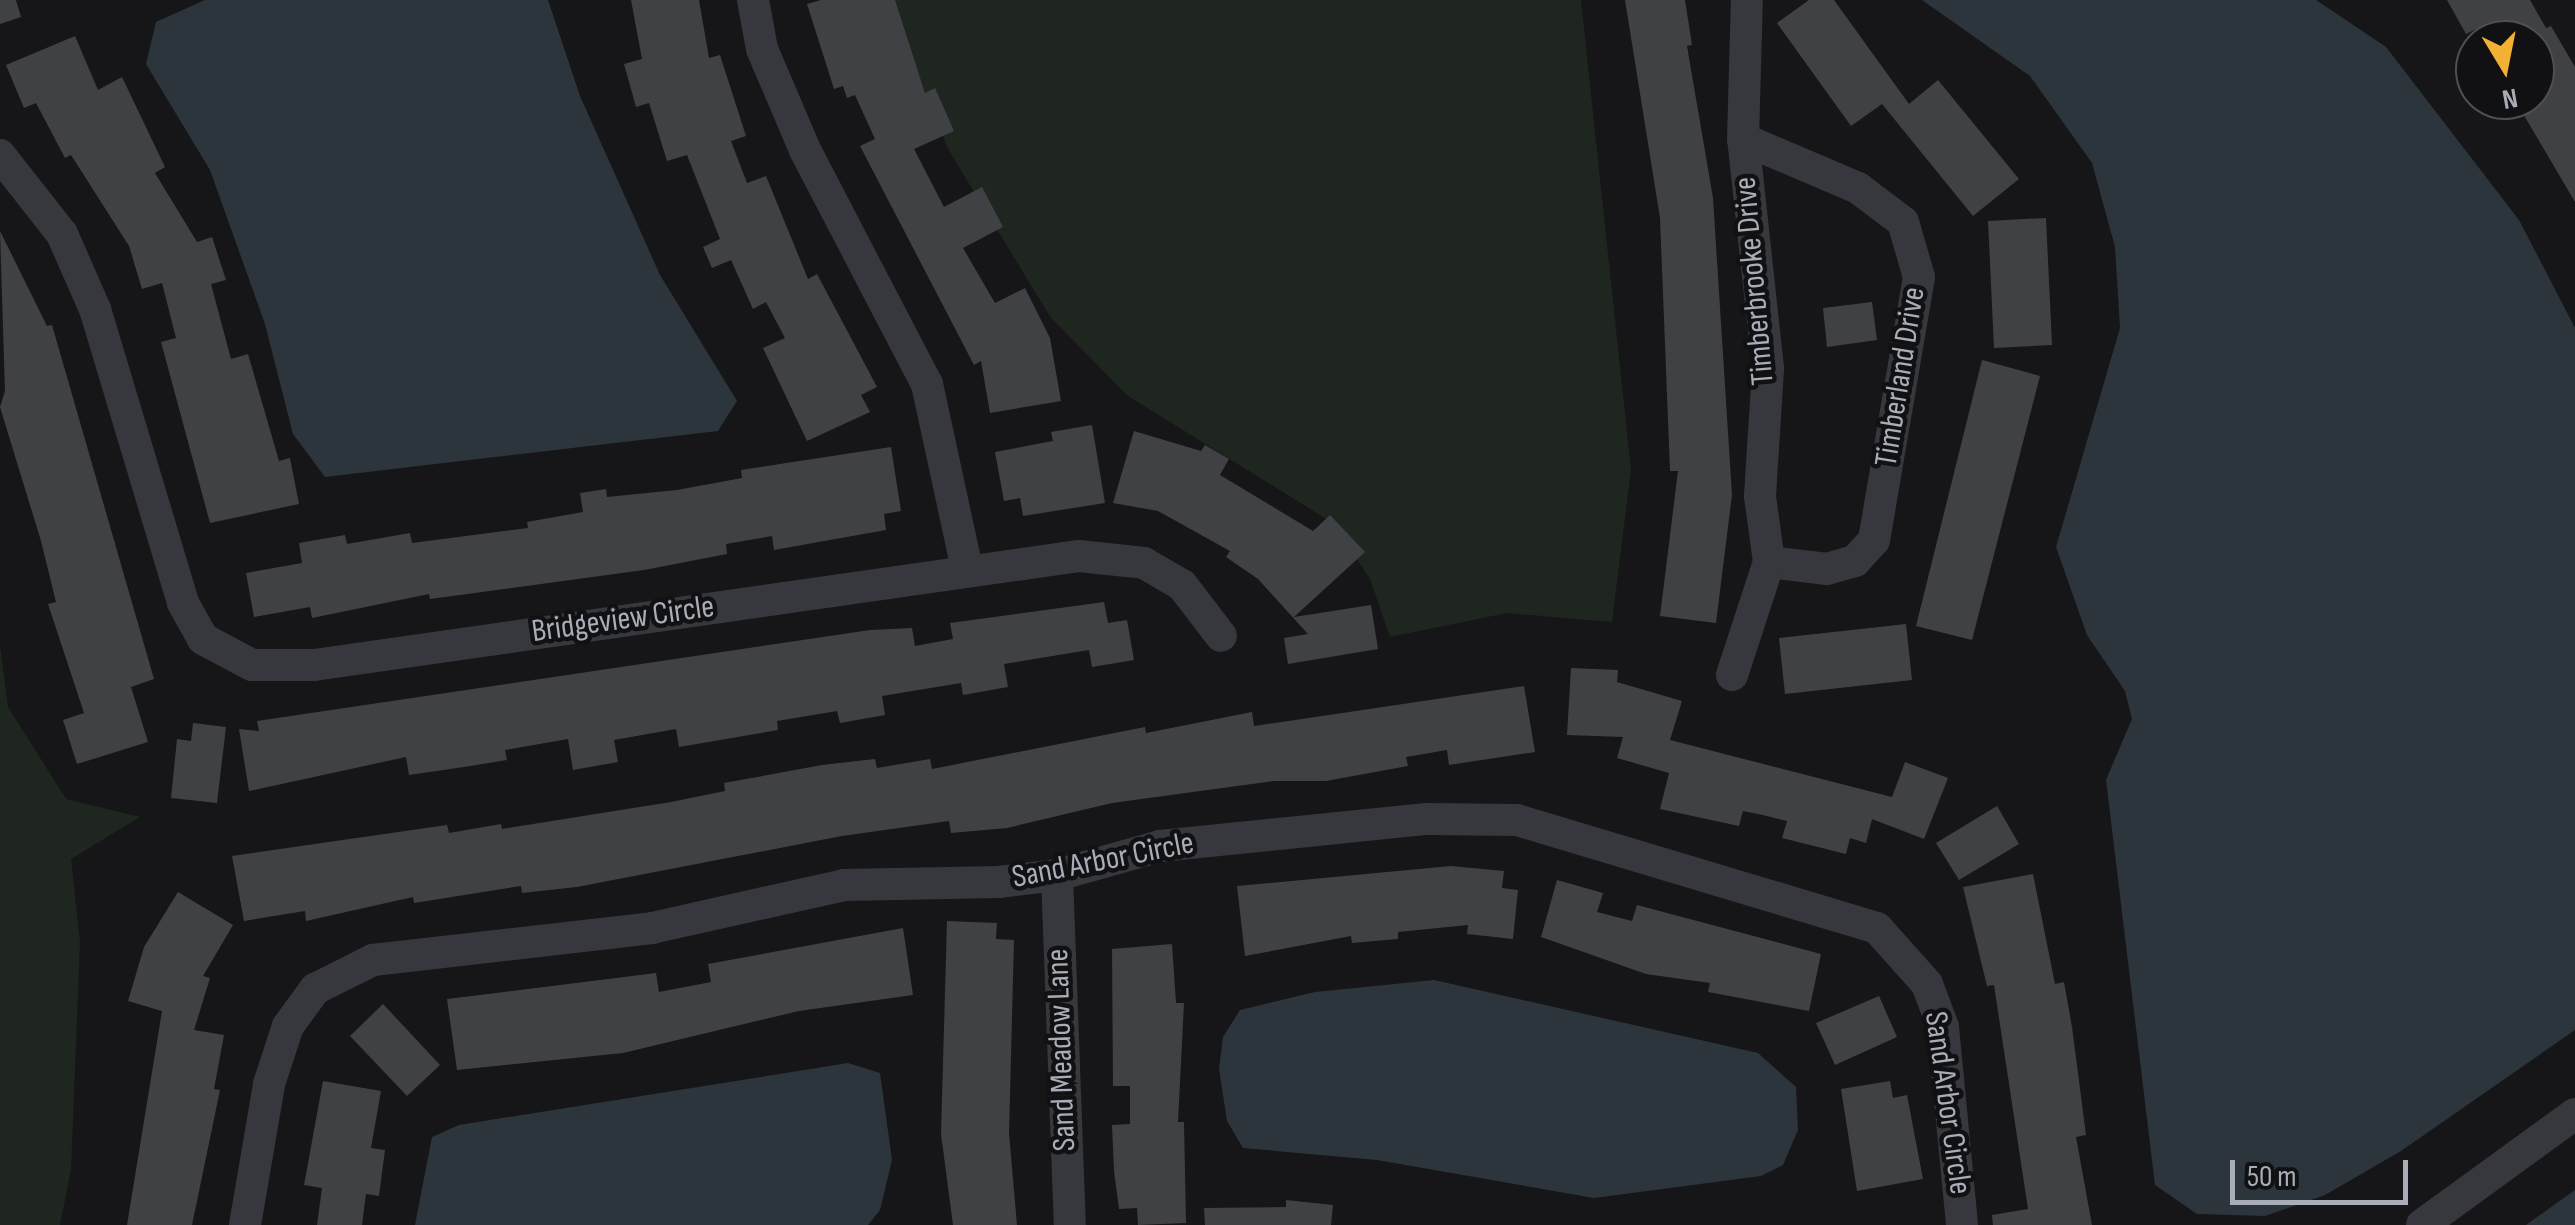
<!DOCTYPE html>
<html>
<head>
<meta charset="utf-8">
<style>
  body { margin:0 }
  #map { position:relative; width:2575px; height:1225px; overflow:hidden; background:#161618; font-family:"Sofia Sans Condensed",sans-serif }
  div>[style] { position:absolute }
  .green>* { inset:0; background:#1e261f }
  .water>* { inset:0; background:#2c353c }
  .building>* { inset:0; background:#404145 }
  .minor>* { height:32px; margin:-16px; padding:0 16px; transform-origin:16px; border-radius:16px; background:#37383d }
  span { translate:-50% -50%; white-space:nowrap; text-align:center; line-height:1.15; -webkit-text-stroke:9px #111113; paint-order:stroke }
  .street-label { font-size:32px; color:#a8adb8 }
  .north { position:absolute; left:2455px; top:20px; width:100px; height:100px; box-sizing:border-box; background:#111113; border:2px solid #4d4f55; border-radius:50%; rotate:170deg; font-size:28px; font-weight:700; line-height:40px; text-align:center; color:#a8adb8 }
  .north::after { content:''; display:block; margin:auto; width:35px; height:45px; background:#f2b134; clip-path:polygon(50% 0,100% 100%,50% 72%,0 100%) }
  .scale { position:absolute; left:2230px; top:1160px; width:178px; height:45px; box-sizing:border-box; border:5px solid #a8adb8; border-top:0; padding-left:12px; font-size:30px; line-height:35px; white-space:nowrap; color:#a8adb8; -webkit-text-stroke:8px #111113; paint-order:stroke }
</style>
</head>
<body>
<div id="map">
  <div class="green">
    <i style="clip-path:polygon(889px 0,1581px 0,1631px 470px,1612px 622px,1507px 613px,1390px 637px,1370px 579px,1333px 523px,1128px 396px,1051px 318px,948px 149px)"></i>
    <i style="clip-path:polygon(0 645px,8px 707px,66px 799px,140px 817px,71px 859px,80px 942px,71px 1170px,60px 1225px,0 1225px)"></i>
  </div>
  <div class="water">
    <i style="clip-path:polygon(205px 0,548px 0,580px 96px,660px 275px,737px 401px,718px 431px,325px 477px,293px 434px,265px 324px,210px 170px,146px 64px,156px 22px)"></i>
    <i style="clip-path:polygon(1922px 0,2316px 0,2386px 47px,2519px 220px,2575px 328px,2575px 1030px,2401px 1151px,2325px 1195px,2265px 1216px,2197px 1214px,2155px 1185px,2106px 780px,2132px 719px,2125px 691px,2087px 635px,2056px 547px,2120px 328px,2115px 247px,2092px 163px,2030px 76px)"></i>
    <i style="clip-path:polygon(1434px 980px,1758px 1053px,1796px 1087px,1798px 1130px,1783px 1165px,1761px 1176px,1594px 1198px,1377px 1160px,1243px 1148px,1227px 1121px,1219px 1069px,1223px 1037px,1240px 1010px,1315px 992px)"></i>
    <i style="clip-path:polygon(848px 1063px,880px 1073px,892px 1160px,880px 1210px,868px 1225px,415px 1225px,432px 1137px,459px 1125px)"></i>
    <i style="clip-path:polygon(2575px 1190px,2575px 1225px,2526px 1225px)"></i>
  </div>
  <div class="building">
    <i style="clip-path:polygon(0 0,16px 0,21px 17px,0 24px)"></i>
    <i style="clip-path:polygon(631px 0,699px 0,709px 58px,720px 55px,746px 136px,731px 141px,747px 183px,766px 176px,808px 279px,817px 274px,877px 387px,861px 395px,870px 412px,807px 441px,763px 348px,785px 338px,766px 302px,753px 309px,731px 260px,712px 268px,703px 247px,720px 239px,687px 155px,667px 161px,649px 103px,636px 107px,624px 64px,642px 59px)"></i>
    <i style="clip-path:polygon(821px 0,895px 0,925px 93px,935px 88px,954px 131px,914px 149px,944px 207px,982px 187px,1003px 227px,963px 248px,995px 303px,1025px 288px,1050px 338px,1061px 401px,990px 413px,981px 361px,974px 365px,860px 146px,875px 139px,855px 95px,847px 98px,843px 86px,834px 89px,807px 4px)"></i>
    <i style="clip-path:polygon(1625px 0,1685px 0,1692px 45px,1687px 46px,1713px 198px,1732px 495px,1716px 623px,1660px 616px,1678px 471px,1670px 471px,1660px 218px)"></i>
    <i style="clip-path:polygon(1809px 0,1834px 0,1909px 104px,1938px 80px,2019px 179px,1973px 216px,1882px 104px,1851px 126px,1777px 23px)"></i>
    <i style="clip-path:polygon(2447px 0,2530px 0,2546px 28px,2551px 26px,2575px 67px,2575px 202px,2515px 100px,2535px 100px,2535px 40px,2482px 40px,2476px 29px,2466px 34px)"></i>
    <i style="clip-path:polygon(75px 36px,98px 90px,122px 77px,165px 167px,155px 173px,197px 242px,212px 237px,226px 280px,211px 284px,231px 359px,248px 354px,279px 461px,290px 458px,299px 504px,210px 523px,161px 342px,176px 338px,162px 283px,142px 289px,129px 246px,71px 155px,65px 158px,36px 103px,24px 108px,6px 65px)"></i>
    <i style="clip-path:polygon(2046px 218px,2052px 345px,1994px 348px,1988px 221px)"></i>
    <i style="clip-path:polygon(0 231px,47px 326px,52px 325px,154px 679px,131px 687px,148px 742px,77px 764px,63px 720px,84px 713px,48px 604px,56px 602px,41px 541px,0 407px,5px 391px)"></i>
    <i style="clip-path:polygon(1872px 302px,1877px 340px,1827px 347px,1823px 308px)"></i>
    <i style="clip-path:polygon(1982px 360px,2040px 376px,1972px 640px,1916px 626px)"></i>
    <i style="clip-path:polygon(1092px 425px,1105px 503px,1023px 516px,1020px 498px,1004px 501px,995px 452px,1053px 441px,1051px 432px)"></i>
    <i style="clip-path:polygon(1134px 431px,1201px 451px,1205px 445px,1229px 459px,1220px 475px,1313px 531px,1330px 515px,1365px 552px,1294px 617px,1371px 605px,1378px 649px,1288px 664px,1284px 638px,1308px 634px,1258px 579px,1226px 557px,1230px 551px,1158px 511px,1113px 503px)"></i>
    <i style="clip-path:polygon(891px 447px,901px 511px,884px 514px,886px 530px,774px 550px,772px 536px,726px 544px,727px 554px,644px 570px,430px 599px,429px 594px,312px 618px,310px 607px,254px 617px,246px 573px,302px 563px,299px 543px,345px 535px,347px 544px,410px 533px,412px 543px,528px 528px,527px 522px,583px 512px,580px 493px,606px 489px,607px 497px,677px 490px,742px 478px,741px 470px)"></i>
    <i style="clip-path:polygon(1104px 602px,1108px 623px,1127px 620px,1134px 660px,1092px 667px,1089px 650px,1004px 664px,1008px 687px,963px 695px,961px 683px,882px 696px,885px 715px,840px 723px,837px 711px,777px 721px,778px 730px,679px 747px,676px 729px,614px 740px,618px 762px,573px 770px,568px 739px,505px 750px,507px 760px,464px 767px,409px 775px,406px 757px,249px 791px,239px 729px,259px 731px,257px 721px,870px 630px,912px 628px,915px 646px,953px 639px,950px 623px)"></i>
    <i style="clip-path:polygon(1906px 624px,1912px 680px,1785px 694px,1779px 638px)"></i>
    <i style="clip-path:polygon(1571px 668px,1618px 670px,1617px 682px,1682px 701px,1670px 740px,1892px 797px,1905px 762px,1948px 778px,1924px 839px,1872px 819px,1866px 843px,1850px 838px,1846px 854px,1782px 838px,1787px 821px,1763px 815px,1743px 811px,1739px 826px,1660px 809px,1669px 773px,1617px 758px,1623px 737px,1567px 735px)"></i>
    <i style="clip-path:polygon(1524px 686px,1535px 752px,1449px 765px,1447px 750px,1406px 757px,1408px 766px,1326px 781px,1273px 781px,1112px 803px,1007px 828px,951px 833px,949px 821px,842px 836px,577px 887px,522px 893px,521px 886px,414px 903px,413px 897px,306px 921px,305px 911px,244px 921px,232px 856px,447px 825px,449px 833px,501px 824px,502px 829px,671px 802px,725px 791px,724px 783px,822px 765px,875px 759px,877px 768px,930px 759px,932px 769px,1145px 727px,1146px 733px,1252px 712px,1254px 726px)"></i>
    <i style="clip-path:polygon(193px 723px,226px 727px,217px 803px,171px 798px,177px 739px,191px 741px)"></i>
    <i style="clip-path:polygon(1997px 806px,2019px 844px,1959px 880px,1936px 843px)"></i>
    <i style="clip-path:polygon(1451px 866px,1504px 871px,1502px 888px,1518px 890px,1513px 939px,1467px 934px,1468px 925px,1398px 932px,1398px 939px,1352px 943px,1351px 936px,1245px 956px,1237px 886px)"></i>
    <i style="clip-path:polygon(2033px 874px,2055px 984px,2064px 982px,2072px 1027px,2086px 1135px,2076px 1137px,2092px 1225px,1993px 1225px,1992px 1215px,2028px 1209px,1994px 985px,1987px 986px,1963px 887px)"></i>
    <i style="clip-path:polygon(1557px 880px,1603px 893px,1597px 912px,1632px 921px,1637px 905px,1821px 954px,1809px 1011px,1708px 992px,1710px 983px,1646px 974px,1541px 937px)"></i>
    <i style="clip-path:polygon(178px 892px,233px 925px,203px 976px,210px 978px,194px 1030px,224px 1035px,214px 1089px,220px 1090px,192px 1225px,127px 1225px,162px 1011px,128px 1001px,144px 947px)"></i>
    <i style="clip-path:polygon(947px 921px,997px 923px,996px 939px,1014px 940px,1009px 1133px,1017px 1225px,953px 1225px,941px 1134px)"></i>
    <i style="clip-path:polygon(903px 928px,913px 995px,799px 1011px,623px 1053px,457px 1070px,447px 999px,656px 973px,659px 992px,711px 982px,708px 964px)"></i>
    <i style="clip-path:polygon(1172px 944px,1176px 1003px,1184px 1003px,1178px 1122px,1184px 1122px,1186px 1223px,1138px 1225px,1137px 1208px,1119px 1209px,1114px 1171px,1112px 1125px,1130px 1124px,1130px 1086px,1113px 1086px,1112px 949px)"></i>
    <i style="clip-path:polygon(1879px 996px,1897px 1037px,1835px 1065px,1816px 1023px)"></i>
    <i style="clip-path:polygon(383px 1004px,440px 1065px,407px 1096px,350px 1036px)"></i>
    <i style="clip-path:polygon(323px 1081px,381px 1091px,371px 1148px,385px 1150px,379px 1196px,366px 1194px,362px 1225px,317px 1225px,322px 1188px,304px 1185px)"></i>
    <i style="clip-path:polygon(1890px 1081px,1893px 1098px,1907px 1095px,1923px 1179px,1857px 1191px,1841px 1089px)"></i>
    <i style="clip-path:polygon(1286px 1200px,1333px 1205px,1331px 1225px,1205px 1225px,1204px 1208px,1286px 1207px)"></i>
  </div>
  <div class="minor">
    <i style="left:753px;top:0;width:50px;rotate:79.6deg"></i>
    <i style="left:762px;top:49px;width:110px;rotate:66.9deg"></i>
    <i style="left:805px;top:150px;width:264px;rotate:62.5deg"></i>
    <i style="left:927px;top:384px;width:189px;rotate:77.8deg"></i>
    <i style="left:1743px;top:139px;width:125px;rotate:23.1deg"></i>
    <i style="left:1858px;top:188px;width:56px;rotate:37.1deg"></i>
    <i style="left:1903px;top:222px;width:57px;rotate:73.8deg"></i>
    <i style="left:1919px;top:277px;width:267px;rotate:99.7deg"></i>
    <i style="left:1874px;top:540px;width:28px;rotate:132deg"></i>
    <i style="left:1855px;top:561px;width:29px;rotate:164deg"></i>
    <i style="left:1827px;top:569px;width:58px;rotate:-173.1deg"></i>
    <i style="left:0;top:155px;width:100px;rotate:51.9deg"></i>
    <i style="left:62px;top:234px;width:82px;rotate:66.3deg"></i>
    <i style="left:95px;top:309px;width:307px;rotate:73.3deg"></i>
    <i style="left:183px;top:603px;width:41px;rotate:60.9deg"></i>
    <i style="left:203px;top:639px;width:55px;rotate:28deg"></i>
    <i style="left:252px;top:665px;width:62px"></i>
    <i style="left:314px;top:665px;width:773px;rotate:-8.11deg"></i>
    <i style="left:1079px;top:556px;width:65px;rotate:6.1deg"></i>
    <i style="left:1144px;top:563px;width:44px;rotate:30.1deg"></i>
    <i style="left:1182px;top:585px;width:64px;rotate:52.6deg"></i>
    <i style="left:1732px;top:675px;width:119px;rotate:-71.9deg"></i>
    <i style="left:1769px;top:562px;width:67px;rotate:-97.8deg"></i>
    <i style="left:1760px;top:496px;width:128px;rotate:-86.4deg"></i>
    <i style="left:1768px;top:368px;width:230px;rotate:-96.2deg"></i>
    <i style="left:1743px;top:139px;width:139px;rotate:-88.4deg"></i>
    <i style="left:1057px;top:875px;width:350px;rotate:87.9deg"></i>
    <i style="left:245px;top:1225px;width:143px;rotate:-80.3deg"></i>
    <i style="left:269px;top:1084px;width:61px;rotate:-71.9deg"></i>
    <i style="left:288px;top:1026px;width:46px;rotate:-53.9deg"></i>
    <i style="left:315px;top:989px;width:65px;rotate:-26.6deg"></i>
    <i style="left:373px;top:960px;width:281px;rotate:-6.5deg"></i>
    <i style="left:652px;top:928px;width:197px;rotate:-12.6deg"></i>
    <i style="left:844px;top:885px;width:155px;rotate:-1.1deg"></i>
    <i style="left:999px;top:882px;width:58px;rotate:-6.9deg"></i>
    <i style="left:1057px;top:875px;width:107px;rotate:-15.7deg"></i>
    <i style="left:1160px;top:846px;width:268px;rotate:-5.8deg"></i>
    <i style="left:1427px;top:819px;width:90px;rotate:0.6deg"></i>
    <i style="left:1517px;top:820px;width:376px;rotate:16.7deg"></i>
    <i style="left:1877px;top:928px;width:75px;rotate:48.2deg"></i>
    <i style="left:1927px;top:984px;width:46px;rotate:69.6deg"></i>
    <i style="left:1943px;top:1027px;width:199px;rotate:84.5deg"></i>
    <i style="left:2422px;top:1225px;width:189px;rotate:-36deg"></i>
  </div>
  <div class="street-label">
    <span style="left:1755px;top:281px;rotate:-95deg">Timberbrooke Drive</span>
    <span style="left:1901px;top:377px;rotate:-81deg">Timberland Drive</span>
    <span style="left:623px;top:620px;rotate:-8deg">Bridgeview Circle</span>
    <span style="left:1103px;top:861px;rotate:-11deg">Sand Arbor Circle</span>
    <span style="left:1062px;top:1050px;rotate:-92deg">Sand Meadow Lane</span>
    <span style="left:1947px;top:1103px;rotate:82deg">Sand Arbor Circle</span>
  </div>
  <div class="north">N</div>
  <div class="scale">50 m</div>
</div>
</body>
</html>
